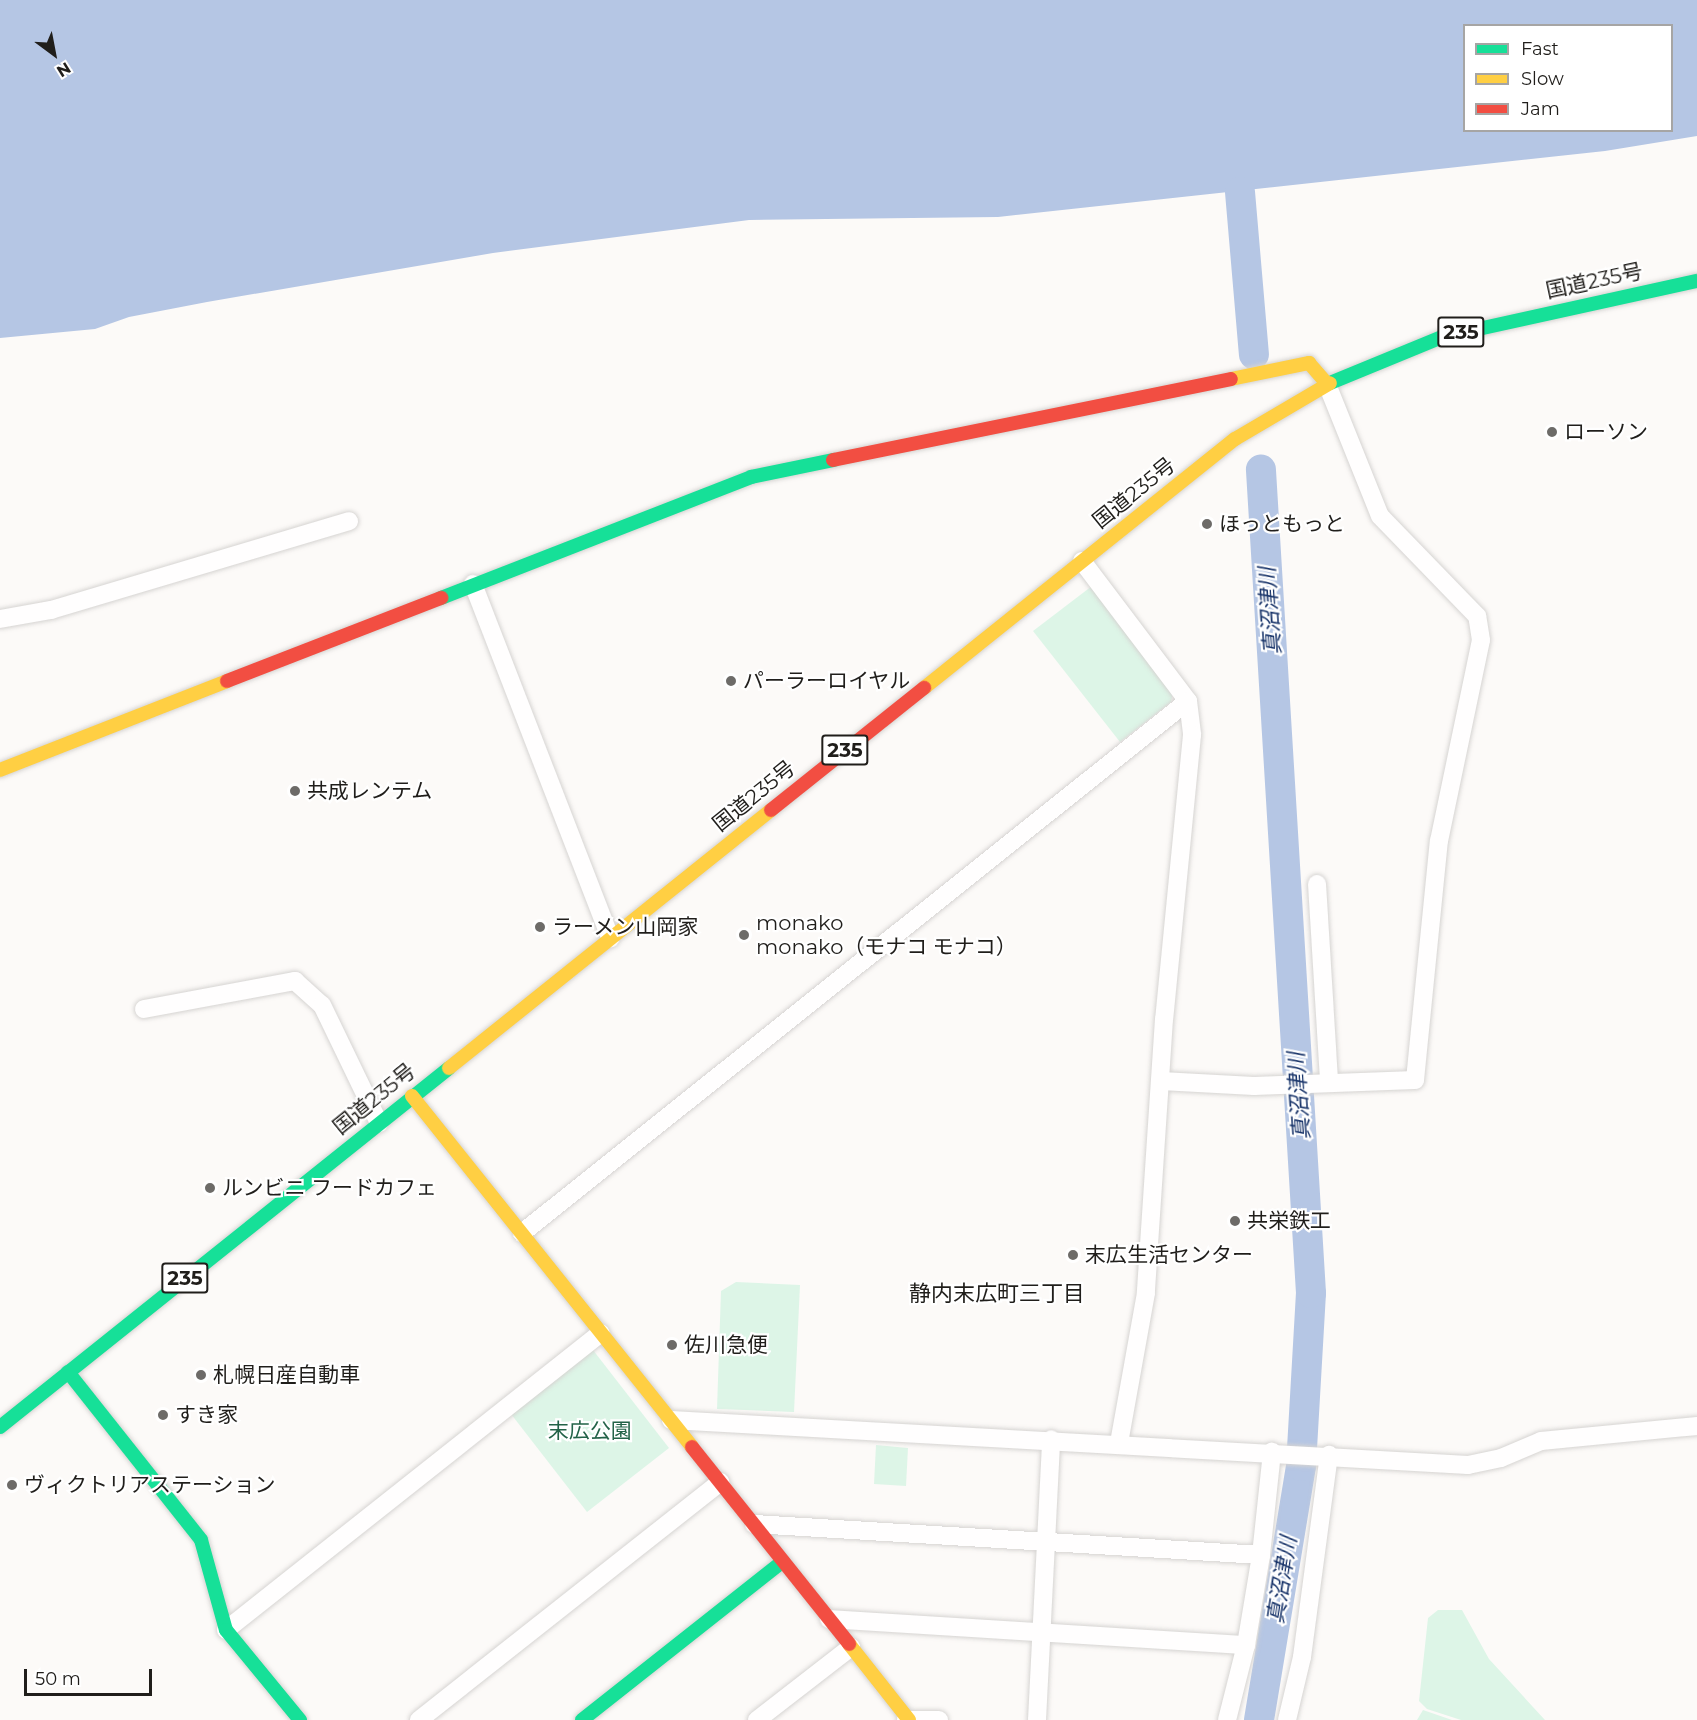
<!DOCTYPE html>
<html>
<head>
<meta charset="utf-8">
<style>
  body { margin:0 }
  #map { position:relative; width:1697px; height:1720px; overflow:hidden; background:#fcfaf8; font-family:Montserrat,"Noto Sans JP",sans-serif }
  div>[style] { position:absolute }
  .green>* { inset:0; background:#ddf5e7 }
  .water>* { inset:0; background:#b5c6e4 }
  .river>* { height:30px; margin:-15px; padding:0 15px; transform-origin:15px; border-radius:15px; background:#b5c6e4 }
  .roads { filter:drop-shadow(0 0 2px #d6d4d2) drop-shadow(0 0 2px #d6d4d2) }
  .street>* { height:18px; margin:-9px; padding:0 9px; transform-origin:9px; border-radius:9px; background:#fffefe }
  .fast>* { height:14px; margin:-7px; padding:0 7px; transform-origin:7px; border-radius:7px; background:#16e098 }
  .slow>* { height:14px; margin:-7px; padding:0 7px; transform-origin:7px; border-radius:7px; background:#ffcf43 }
  .jam>* { height:14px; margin:-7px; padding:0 7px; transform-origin:7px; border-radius:7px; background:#f24e42 }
  .dots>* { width:16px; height:16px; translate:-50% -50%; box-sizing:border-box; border:3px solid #fff; border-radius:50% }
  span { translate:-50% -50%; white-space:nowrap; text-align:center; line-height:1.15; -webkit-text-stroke:4.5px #fff; paint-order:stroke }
  .shield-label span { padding:2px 4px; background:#fff; border:2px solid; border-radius:4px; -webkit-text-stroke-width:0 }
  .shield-label { font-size:20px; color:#201e1b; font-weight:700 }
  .street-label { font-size:21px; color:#201e1b }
  .poi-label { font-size:21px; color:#201e1b }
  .left { translate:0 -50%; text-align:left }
  .park-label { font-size:21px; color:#236348 }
  .water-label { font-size:22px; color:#163268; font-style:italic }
  .neighbourhood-label { font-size:22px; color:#201e1b }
  .legend { position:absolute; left:1463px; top:24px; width:210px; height:108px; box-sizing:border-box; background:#fff; border:2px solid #a6a5a4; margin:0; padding:8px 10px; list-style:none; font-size:18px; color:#201e1b }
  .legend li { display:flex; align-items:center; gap:12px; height:30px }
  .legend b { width:30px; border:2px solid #a6a5a4 }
  .north { position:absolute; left:24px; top:24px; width:60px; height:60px; -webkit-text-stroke:4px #fff; paint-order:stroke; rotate:148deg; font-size:16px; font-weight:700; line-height:24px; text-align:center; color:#201e1b }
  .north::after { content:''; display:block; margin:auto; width:21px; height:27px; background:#201e1b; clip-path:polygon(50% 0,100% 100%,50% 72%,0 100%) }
  .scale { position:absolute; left:24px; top:1669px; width:128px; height:27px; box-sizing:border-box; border:3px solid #201e1b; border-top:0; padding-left:8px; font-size:18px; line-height:21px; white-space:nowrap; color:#201e1b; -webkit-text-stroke:4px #fff; paint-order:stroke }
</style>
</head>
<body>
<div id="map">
  <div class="green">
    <i style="clip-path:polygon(1092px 586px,1173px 691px,1171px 702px,1120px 742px,1033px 631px)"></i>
    <i style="clip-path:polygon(736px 1282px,800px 1285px,794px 1412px,717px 1409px,721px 1291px)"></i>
    <i style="clip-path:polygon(593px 1350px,669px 1448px,587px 1512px,511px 1414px)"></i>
    <i style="clip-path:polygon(876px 1445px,908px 1448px,906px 1486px,874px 1484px)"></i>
    <i style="clip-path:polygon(1438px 1610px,1462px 1610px,1489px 1659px,1545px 1720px,1461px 1720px,1427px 1709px,1419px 1701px,1428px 1618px)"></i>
    <i style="clip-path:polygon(1423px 1710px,1452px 1720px,1417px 1720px)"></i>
  </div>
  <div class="water">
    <i style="clip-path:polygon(evenodd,0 0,1697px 0,1697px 136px,1605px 151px,998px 217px,749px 220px,493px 253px,207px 302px,129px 317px,95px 329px,0 338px,0 0,1464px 26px,1672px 26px,1672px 130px,1464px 130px,1464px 26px)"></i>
  </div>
  <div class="river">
    <i style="left:1240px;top:192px;width:163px;rotate:85.1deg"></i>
    <i style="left:1259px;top:1720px;width:257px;rotate:-80.6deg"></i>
    <i style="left:1301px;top:1466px;width:173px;rotate:-86.7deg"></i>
    <i style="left:1311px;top:1293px;width:825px;rotate:-93.48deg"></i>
  </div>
  <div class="roads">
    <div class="street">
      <i style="left:1082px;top:561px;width:176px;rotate:52.9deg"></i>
      <i style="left:1188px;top:701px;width:34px;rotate:83deg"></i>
      <i style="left:1192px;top:735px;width:285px;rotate:95.6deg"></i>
      <i style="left:1164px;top:1019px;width:275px;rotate:93.8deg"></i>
      <i style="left:1146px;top:1293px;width:152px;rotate:100.2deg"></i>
      <i style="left:473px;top:584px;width:380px;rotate:68.8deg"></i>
      <i style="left:0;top:619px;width:52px;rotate:-10deg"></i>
      <i style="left:51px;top:610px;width:311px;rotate:-16.6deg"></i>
      <i style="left:1317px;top:884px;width:199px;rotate:86.5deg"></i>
      <i style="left:144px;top:1009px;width:154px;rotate:-10.5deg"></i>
      <i style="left:295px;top:981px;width:36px;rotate:42deg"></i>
      <i style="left:322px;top:1005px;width:131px;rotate:64.2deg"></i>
      <i style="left:1161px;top:1081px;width:93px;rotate:3.1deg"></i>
      <i style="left:1254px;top:1086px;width:161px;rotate:-2.1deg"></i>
      <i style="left:1415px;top:1080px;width:240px;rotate:-84.3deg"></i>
      <i style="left:1439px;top:841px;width:205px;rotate:-78.2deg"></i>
      <i style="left:1481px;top:640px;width:24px;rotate:-99deg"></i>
      <i style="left:1477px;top:616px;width:139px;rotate:-134.1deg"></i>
      <i style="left:1380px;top:516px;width:142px;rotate:-111.9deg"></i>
      <i style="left:522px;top:1233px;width:852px;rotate:-38.62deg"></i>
      <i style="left:671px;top:1420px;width:798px;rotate:3.23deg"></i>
      <i style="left:1468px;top:1465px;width:34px;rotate:-12deg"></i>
      <i style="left:1501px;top:1458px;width:43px;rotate:-23deg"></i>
      <i style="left:1541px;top:1441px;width:157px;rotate:-5.5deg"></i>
      <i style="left:754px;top:1524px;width:508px;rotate:3.5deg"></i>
      <i style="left:829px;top:1619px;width:418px;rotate:3.6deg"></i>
      <i style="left:226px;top:1630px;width:478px;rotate:-38.4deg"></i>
      <i style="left:419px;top:1720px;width:384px;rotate:-38.3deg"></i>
      <i style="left:757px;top:1720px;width:119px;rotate:-37.8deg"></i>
      <i style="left:906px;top:1720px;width:33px"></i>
      <i style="left:1037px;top:1720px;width:281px;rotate:-87.1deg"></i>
      <i style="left:1227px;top:1720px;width:77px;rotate:-75.8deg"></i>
      <i style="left:1246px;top:1645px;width:91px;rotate:-80.5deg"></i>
      <i style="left:1261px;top:1555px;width:104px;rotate:-83.9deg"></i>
      <i style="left:1287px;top:1720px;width:65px;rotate:-76.6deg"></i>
      <i style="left:1302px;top:1657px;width:204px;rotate:-82.4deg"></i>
    </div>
    <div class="fast">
      <i style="left:1330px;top:383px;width:121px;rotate:-22.3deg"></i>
      <i style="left:1442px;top:337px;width:261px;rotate:-12.4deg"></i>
      <i style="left:441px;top:598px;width:333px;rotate:-21.3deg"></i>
      <i style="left:751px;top:477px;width:84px;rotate:-11.7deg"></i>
      <i style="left:68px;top:1372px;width:214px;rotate:51.6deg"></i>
      <i style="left:201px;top:1540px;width:93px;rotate:74.5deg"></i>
      <i style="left:226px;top:1630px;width:117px;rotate:50.6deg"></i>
      <i style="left:0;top:1427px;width:575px;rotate:-38.64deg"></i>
      <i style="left:582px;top:1720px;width:256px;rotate:-38.3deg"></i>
    </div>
    <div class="slow">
      <i style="left:1231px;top:379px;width:80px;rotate:-11.6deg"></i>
      <i style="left:1309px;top:363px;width:28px;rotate:49deg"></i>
      <i style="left:924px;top:688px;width:398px;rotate:-38.7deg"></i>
      <i style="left:1235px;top:439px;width:110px;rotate:-30.5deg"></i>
      <i style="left:0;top:770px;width:244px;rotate:-21.4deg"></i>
      <i style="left:449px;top:1068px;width:413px;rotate:-38.7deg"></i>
      <i style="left:412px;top:1096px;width:449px;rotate:51.4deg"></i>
      <i style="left:849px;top:1644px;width:97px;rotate:51.7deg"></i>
    </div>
    <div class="jam">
      <i style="left:833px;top:460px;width:406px;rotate:-11.5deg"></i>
      <i style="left:227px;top:681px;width:230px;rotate:-21.2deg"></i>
      <i style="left:771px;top:810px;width:196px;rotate:-38.6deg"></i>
      <i style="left:692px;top:1447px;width:252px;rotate:51.4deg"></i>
    </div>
  </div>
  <div class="dots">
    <i style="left:1552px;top:432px;background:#6d6b68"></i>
    <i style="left:1207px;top:524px;background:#6d6b68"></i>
    <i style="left:731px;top:681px;background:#6d6b68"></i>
    <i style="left:295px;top:791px;background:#6d6b68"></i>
    <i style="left:540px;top:927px;background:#6d6b68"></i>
    <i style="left:744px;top:935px;background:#6d6b68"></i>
    <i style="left:210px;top:1188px;background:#6d6b68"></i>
    <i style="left:1235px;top:1221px;background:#6d6b68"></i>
    <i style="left:1073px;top:1255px;background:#6d6b68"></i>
    <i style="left:672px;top:1345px;background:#6d6b68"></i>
    <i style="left:201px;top:1375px;background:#6d6b68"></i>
    <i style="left:163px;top:1415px;background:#6d6b68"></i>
    <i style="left:12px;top:1485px;background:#6d6b68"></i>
  </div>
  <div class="shield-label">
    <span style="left:1461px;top:332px">235</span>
    <span style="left:845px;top:750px">235</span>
    <span style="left:185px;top:1278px">235</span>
  </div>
  <div class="street-label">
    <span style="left:1594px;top:281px;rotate:-12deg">国道235号</span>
    <span style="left:1134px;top:493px;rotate:-39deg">国道235号</span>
    <span style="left:754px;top:796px;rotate:-39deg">国道235号</span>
    <span style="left:374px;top:1099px;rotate:-39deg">国道235号</span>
  </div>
  <div class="poi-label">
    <span class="left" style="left:1564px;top:432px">ローソン</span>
    <span class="left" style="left:1219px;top:524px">ほっともっと</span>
    <span class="left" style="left:743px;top:681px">パーラーロイヤル</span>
    <span class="left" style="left:307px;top:791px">共成レンテム</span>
    <span class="left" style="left:756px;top:935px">monako<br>monako（モナコ モナコ）</span>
    <span class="left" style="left:552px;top:927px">ラーメン山岡家</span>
    <span class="left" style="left:222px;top:1188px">ルンビニ フードカフェ</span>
    <span class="left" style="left:1247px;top:1221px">共栄鉄工</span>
    <span class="left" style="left:1085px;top:1255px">末広生活センター</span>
    <span class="left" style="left:684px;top:1345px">佐川急便</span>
    <span class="left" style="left:213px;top:1375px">札幌日産自動車</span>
    <span class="left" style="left:175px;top:1415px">すき家</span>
    <span class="left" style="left:24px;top:1485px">ヴィクトリアステーション</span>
  </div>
  <div class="park-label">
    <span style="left:590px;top:1431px">末広公園</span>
  </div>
  <div class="water-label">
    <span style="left:1270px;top:611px;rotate:-94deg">真沼津川</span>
    <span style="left:1299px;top:1096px;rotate:-94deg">真沼津川</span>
    <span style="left:1282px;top:1580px;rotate:-81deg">真沼津川</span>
  </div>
  <div class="neighbourhood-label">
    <span style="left:997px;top:1294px">静内末広町三丁目</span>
  </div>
  <ul class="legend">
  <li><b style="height:8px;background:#16e098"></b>Fast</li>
  <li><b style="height:8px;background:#ffcf43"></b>Slow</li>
  <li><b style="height:8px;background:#f24e42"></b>Jam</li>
  </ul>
  <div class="north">N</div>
  <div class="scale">50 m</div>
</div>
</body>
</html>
